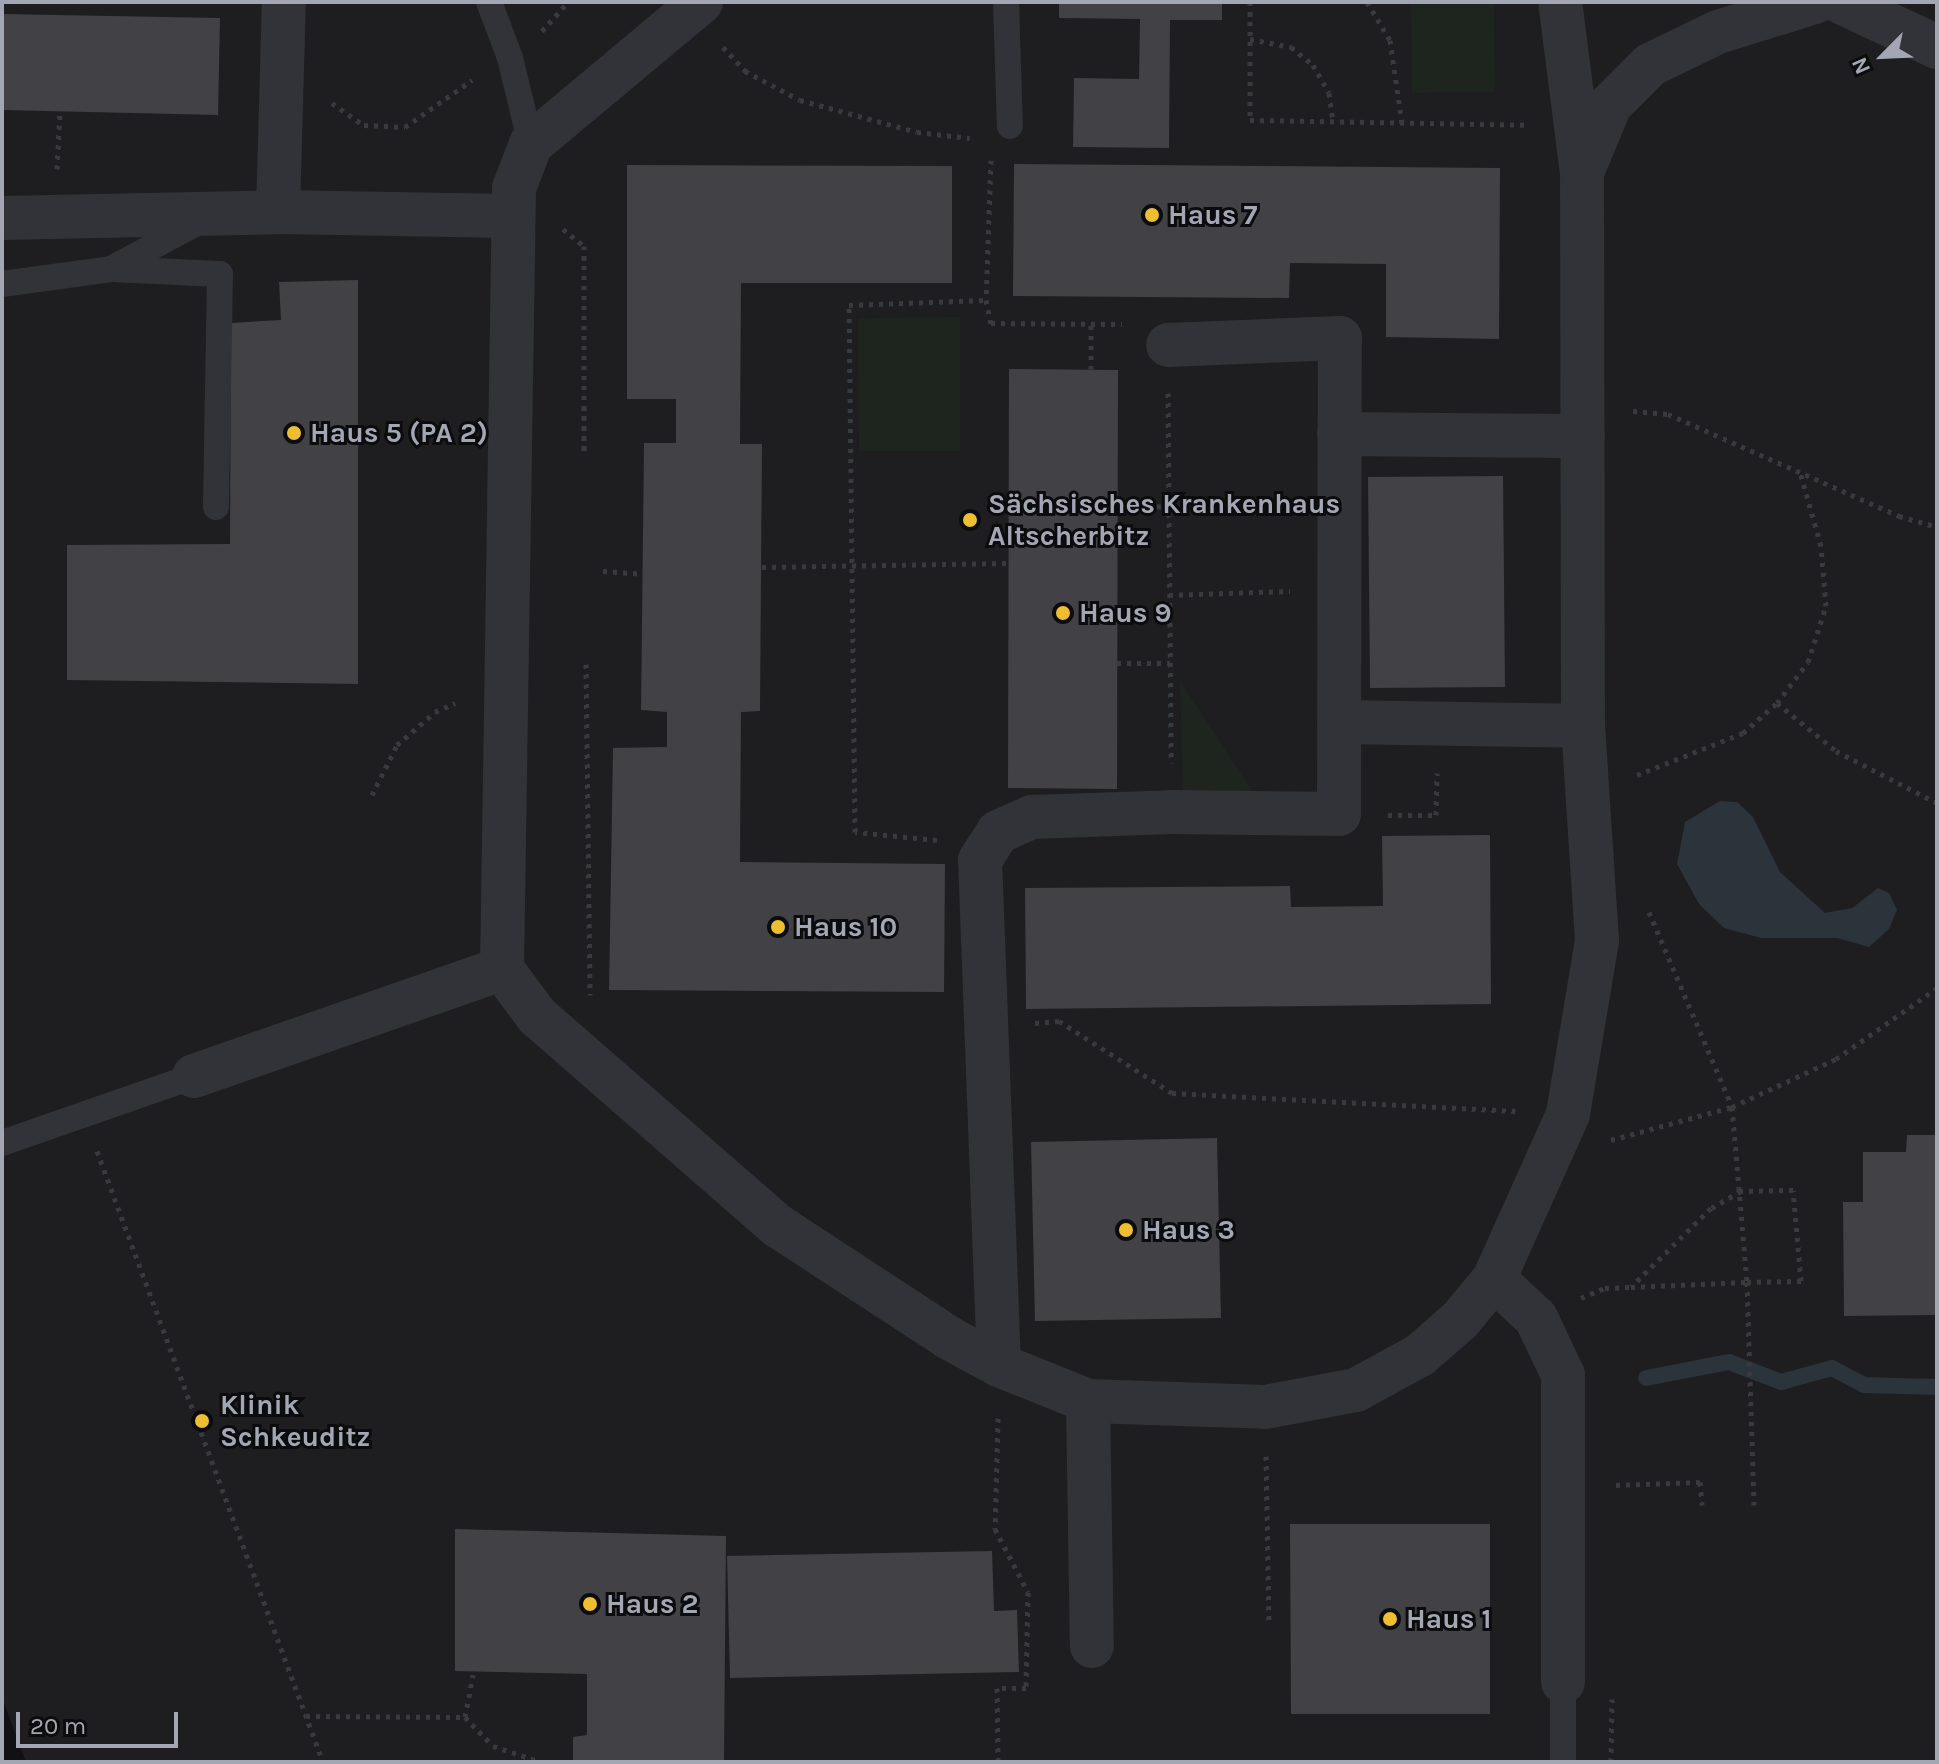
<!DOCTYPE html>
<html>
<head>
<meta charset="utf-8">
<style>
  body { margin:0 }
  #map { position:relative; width:1939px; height:1764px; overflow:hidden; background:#111113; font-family:Karla,sans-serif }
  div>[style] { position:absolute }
  .built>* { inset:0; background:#1e1d20 }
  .green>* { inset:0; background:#1e251f }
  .water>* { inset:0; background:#2b333b }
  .stream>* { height:16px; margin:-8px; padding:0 8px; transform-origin:8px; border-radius:8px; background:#2b333b }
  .building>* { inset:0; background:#414146 }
  .path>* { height:5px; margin-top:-2.5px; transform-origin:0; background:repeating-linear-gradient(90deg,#383a3f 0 4px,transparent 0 10px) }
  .service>* { height:26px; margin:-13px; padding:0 13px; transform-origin:13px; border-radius:13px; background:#323338 }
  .minor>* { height:44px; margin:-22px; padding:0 22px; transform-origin:22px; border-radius:22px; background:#323338 }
  .dots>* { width:22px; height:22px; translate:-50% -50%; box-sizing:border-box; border:4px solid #0c0c0e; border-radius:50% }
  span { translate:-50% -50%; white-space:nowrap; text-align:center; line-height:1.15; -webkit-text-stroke:6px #0c0c0e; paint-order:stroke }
  .poi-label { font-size:28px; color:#a3a6b3; font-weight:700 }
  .left { translate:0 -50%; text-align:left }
  .frame { position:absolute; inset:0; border:4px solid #a3a6b3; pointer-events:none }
  .north { position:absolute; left:1843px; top:16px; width:80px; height:80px; -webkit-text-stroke:6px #0c0c0e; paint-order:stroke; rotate:246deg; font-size:22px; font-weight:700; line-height:32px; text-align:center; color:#a3a6b3 }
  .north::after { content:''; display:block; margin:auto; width:28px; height:36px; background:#a3a6b3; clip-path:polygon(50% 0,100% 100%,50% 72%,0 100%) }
  .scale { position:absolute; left:16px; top:1712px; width:162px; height:36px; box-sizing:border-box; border:4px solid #a3a6b3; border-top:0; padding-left:10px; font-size:24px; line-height:28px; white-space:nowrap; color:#a3a6b3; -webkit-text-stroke:6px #0c0c0e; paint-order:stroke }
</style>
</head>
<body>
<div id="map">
  <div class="built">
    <i style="clip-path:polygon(2px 2px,1937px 2px,1937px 1762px,26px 1762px,2px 1698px)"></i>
  </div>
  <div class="green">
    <i style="clip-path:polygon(1411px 2px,1494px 2px,1495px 92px,1412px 93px)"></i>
    <i style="clip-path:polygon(960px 317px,960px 451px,859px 451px,858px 318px)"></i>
    <i style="clip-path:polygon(1180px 681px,1256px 796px,1183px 798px)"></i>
  </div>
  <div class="water">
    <i style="clip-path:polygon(1720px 801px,1737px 802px,1753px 817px,1780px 872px,1825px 913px,1852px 908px,1878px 888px,1889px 893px,1897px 910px,1889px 929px,1869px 947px,1837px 938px,1761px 938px,1724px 928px,1699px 904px,1677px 864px,1685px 822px)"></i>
  </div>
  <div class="stream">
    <i style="left:1646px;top:1378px;width:85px;rotate:-10.9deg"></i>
    <i style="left:1729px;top:1362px;width:56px;rotate:21deg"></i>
    <i style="left:1781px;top:1382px;width:53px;rotate:-15.4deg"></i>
    <i style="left:1832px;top:1368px;width:36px;rotate:28deg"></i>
    <i style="left:1864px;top:1385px;width:73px;rotate:1.6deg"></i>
  </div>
  <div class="building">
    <i style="clip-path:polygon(1059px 2px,1222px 2px,1222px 20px,1170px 20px,1169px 148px,1073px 147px,1074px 78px,1139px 79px,1140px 19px,1059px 18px)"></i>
    <i style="clip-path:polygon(2px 14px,220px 18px,218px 115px,2px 110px)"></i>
    <i style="clip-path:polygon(1014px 164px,1500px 168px,1499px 339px,1386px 337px,1386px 264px,1290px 263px,1289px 298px,1013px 296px)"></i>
    <i style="clip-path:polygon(627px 165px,952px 166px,952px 283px,741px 283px,740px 444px,762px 444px,760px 711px,741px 712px,740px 862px,945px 864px,944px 992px,609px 990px,613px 748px,667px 747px,667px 712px,641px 710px,644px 443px,676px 443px,676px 399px,627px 399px)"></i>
    <i style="clip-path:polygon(358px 280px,358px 684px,67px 680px,67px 545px,230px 544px,231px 323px,281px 320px,279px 282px)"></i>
    <i style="clip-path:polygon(1009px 369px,1118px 370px,1117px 789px,1008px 788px)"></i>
    <i style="clip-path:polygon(1503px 476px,1505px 687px,1370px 688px,1368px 477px)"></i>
    <i style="clip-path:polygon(1490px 835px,1491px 1004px,1026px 1009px,1025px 888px,1290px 886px,1291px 907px,1383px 906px,1382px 836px)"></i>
    <i style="clip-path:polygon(1907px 1135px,1937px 1135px,1937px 1315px,1844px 1316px,1843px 1202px,1863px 1202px,1863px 1152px,1906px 1152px)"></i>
    <i style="clip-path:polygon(1217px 1138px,1221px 1318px,1035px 1321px,1031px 1142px)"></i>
    <i style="clip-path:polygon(1290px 1524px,1490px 1524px,1490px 1714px,1291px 1714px)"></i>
    <i style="clip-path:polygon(455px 1529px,726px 1536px,724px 1762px,573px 1762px,573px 1737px,587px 1735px,587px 1674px,455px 1671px)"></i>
    <i style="clip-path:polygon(992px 1551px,994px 1611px,1017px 1610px,1019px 1672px,730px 1678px,727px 1556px)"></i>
  </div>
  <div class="path">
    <i style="left:1250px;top:2px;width:118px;rotate:90deg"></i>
    <i style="left:1250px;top:120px;width:277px;rotate:1deg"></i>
    <i style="left:1367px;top:2px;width:44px;rotate:58.8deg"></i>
    <i style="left:1390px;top:40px;width:84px;rotate:81.8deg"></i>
    <i style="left:542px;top:31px;width:39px;rotate:-48deg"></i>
    <i style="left:1250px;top:39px;width:42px;rotate:11deg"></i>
    <i style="left:1291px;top:47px;width:28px;rotate:39deg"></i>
    <i style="left:1313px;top:65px;width:32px;rotate:60deg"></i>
    <i style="left:1329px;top:93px;width:28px;rotate:82deg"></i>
    <i style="left:723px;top:47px;width:33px;rotate:47deg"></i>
    <i style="left:745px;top:71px;width:62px;rotate:27.8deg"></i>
    <i style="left:800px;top:100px;width:121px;rotate:15.3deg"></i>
    <i style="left:917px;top:132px;width:53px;rotate:6.5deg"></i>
    <i style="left:332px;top:103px;width:39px;rotate:35deg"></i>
    <i style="left:364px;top:125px;width:41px;rotate:2.8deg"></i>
    <i style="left:405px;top:127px;width:82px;rotate:-35deg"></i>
    <i style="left:991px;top:160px;width:140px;rotate:92deg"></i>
    <i style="left:986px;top:300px;width:24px;rotate:78deg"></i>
    <i style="left:991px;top:323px;width:131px;rotate:0.4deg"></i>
    <i style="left:57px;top:169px;width:58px;rotate:-87deg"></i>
    <i style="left:563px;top:229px;width:27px;rotate:39deg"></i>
    <i style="left:584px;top:246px;width:208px;rotate:90deg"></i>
    <i style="left:1091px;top:369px;width:45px;rotate:-90deg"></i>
    <i style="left:1168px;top:393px;width:370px;rotate:89.5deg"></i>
    <i style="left:1633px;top:411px;width:35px;rotate:5deg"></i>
    <i style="left:1668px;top:414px;width:253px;rotate:23.8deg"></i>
    <i style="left:1899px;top:516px;width:40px;rotate:16deg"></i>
    <i style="left:1117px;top:508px;width:52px;rotate:-2.2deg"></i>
    <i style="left:762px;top:567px;width:247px;rotate:-0.9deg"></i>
    <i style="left:603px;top:571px;width:39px;rotate:4deg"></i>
    <i style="left:1169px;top:595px;width:121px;rotate:-1.9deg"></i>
    <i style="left:1117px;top:663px;width:53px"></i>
    <i style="left:586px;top:664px;width:331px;rotate:89.3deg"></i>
    <i style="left:1777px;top:703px;width:76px;rotate:39.1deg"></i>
    <i style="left:1836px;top:751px;width:114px;rotate:27.2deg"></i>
    <i style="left:1637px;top:775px;width:114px;rotate:-21.6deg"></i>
    <i style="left:1743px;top:733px;width:45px;rotate:-41.4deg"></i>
    <i style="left:1777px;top:703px;width:51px;rotate:-52.9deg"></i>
    <i style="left:1808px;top:662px;width:59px;rotate:-72.2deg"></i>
    <i style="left:1826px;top:606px;width:60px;rotate:-94.8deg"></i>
    <i style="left:1821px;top:546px;width:77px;rotate:-105.8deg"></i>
    <i style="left:372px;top:795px;width:56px;rotate:-63.4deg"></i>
    <i style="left:397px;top:745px;width:50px;rotate:-41deg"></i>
    <i style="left:435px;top:712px;width:22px;rotate:-24deg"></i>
    <i style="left:1388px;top:815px;width:48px"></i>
    <i style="left:1436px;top:815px;width:42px;rotate:-88.6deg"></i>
    <i style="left:937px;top:840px;width:82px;rotate:-174.4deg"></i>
    <i style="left:855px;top:832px;width:527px;rotate:-90.65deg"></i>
    <i style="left:849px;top:305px;width:137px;rotate:-2.1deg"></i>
    <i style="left:1649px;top:912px;width:212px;rotate:66.9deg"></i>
    <i style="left:1732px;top:1107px;width:176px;rotate:85.1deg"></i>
    <i style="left:1747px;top:1282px;width:223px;rotate:88.2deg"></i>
    <i style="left:1035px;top:1023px;width:24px;rotate:-5deg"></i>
    <i style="left:1059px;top:1021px;width:134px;rotate:32.5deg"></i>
    <i style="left:1172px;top:1093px;width:344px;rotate:3deg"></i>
    <i style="left:1611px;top:1140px;width:125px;rotate:-15.3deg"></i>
    <i style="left:1732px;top:1107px;width:115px;rotate:-24.8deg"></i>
    <i style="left:1836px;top:1059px;width:123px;rotate:-35.1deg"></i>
    <i style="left:97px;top:1151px;width:651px;rotate:69.7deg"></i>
    <i style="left:1581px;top:1298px;width:26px;rotate:-23deg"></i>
    <i style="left:1605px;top:1288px;width:26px;rotate:-2deg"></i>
    <i style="left:1631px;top:1287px;width:116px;rotate:-2.5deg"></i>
    <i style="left:1747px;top:1282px;width:54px;rotate:-1.1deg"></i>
    <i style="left:1801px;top:1281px;width:91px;rotate:-95deg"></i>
    <i style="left:1793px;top:1190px;width:52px;rotate:178.9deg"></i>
    <i style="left:1741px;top:1191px;width:34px;rotate:150deg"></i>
    <i style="left:1711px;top:1208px;width:112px;rotate:135.4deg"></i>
    <i style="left:998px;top:1418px;width:111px;rotate:91.5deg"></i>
    <i style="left:995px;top:1529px;width:71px;rotate:62.4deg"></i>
    <i style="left:1028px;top:1592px;width:96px;rotate:91.2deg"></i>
    <i style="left:1026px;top:1688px;width:29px;rotate:180deg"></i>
    <i style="left:997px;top:1688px;width:74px;rotate:89.2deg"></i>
    <i style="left:1266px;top:1456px;width:165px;rotate:89deg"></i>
    <i style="left:1616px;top:1485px;width:84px;rotate:-2deg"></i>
    <i style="left:1700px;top:1482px;width:23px;rotate:85deg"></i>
    <i style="left:306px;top:1716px;width:159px;rotate:0.4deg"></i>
    <i style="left:465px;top:1717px;width:43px;rotate:-79.2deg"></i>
    <i style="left:465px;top:1717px;width:40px;rotate:46deg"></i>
    <i style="left:493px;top:1746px;width:51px;rotate:18.4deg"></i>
    <i style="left:1611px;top:1762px;width:63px;rotate:-89.1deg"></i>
  </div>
  <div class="service">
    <i style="left:489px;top:2px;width:60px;rotate:69.4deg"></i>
    <i style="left:510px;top:58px;width:89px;rotate:76.3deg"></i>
    <i style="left:1006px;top:2px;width:124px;rotate:88.2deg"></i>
    <i style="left:111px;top:269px;width:109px;rotate:2.6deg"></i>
    <i style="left:220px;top:274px;width:233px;rotate:91deg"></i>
    <i style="left:2px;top:284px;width:110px;rotate:-7.8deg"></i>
    <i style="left:111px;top:269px;width:106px;rotate:-28.3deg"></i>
    <i style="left:2px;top:1143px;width:203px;rotate:-19.2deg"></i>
    <i style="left:1563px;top:1682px;width:80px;rotate:90deg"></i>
  </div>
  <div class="minor">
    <i style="left:701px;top:2px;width:222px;rotate:140.1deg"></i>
    <i style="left:531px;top:144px;width:47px;rotate:111.1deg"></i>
    <i style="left:514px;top:188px;width:781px;rotate:90.88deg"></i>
    <i style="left:502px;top:969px;width:59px;rotate:53.3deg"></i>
    <i style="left:537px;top:1016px;width:320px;rotate:41.1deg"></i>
    <i style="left:778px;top:1226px;width:204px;rotate:33.2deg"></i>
    <i style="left:949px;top:1338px;width:57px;rotate:28.4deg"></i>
    <i style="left:999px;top:1365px;width:96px;rotate:22deg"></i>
    <i style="left:1088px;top:1401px;width:177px;rotate:1.9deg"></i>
    <i style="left:1265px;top:1407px;width:93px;rotate:-10.6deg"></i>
    <i style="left:1356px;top:1390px;width:73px;rotate:-28.7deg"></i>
    <i style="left:1420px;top:1355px;width:53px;rotate:-41.2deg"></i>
    <i style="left:1460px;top:1320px;width:53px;rotate:-50.3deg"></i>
    <i style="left:1494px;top:1279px;width:181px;rotate:-65.8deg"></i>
    <i style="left:1568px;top:1114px;width:175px;rotate:-80.5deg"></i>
    <i style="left:1597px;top:941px;width:215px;rotate:-93.7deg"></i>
    <i style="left:1583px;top:726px;width:553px;rotate:-90.1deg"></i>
    <i style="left:1582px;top:173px;width:172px;rotate:-97.3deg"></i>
    <i style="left:1841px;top:2px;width:106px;rotate:25.1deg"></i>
    <i style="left:1583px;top:170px;width:70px;rotate:-67.4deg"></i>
    <i style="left:1610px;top:105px;width:57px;rotate:-45deg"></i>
    <i style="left:1650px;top:65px;width:76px;rotate:-25.9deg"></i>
    <i style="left:1718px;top:32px;width:102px;rotate:-17.2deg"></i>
    <i style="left:278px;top:212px;width:210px;rotate:-88.4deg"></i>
    <i style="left:2px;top:218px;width:276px;rotate:-1.2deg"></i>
    <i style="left:278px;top:212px;width:232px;rotate:1deg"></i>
    <i style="left:1339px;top:434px;width:244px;rotate:0.5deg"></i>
    <i style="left:1339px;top:722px;width:244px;rotate:0.9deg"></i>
    <i style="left:194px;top:1076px;width:326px;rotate:-19.2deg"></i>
    <i style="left:1494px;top:1279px;width:57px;rotate:42.9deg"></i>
    <i style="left:1536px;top:1318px;width:63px;rotate:64.7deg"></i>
    <i style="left:1563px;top:1375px;width:307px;rotate:90deg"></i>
    <i style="left:999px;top:1365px;width:505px;rotate:-92.15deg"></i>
    <i style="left:980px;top:860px;width:33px;rotate:-57deg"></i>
    <i style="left:998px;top:832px;width:37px;rotate:-24deg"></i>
    <i style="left:1032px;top:817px;width:140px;rotate:-2deg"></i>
    <i style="left:1172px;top:812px;width:167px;rotate:0.7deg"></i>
    <i style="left:1339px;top:814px;width:476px;rotate:-89.9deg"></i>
    <i style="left:1340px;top:338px;width:172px;rotate:177.7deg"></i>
    <i style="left:1088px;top:1401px;width:245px;rotate:89.1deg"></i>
  </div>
  <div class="dots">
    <i style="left:1152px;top:215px;background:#edbf30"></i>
    <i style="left:294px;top:433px;background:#edbf30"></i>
    <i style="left:970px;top:520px;background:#edbf30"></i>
    <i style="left:1063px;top:613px;background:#edbf30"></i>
    <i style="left:778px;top:927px;background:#edbf30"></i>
    <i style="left:1126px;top:1230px;background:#edbf30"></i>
    <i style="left:202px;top:1421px;background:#edbf30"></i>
    <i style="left:590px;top:1604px;background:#edbf30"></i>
    <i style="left:1390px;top:1619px;background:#edbf30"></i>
  </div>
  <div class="poi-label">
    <span class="left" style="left:1168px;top:215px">Haus 7</span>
    <span class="left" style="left:310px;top:433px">Haus 5 (PA 2)</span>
    <span class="left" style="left:988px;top:520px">Sächsisches Krankenhaus<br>Altscherbitz</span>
    <span class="left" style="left:1079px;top:613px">Haus 9</span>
    <span class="left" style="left:794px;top:927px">Haus 10</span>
    <span class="left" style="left:1142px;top:1230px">Haus 3</span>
    <span class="left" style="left:220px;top:1421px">Klinik<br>Schkeuditz</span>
    <span class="left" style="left:606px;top:1604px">Haus 2</span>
    <span class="left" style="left:1406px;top:1619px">Haus 1</span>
  </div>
  <div class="frame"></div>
  <div class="north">N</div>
  <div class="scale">20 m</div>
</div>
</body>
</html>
